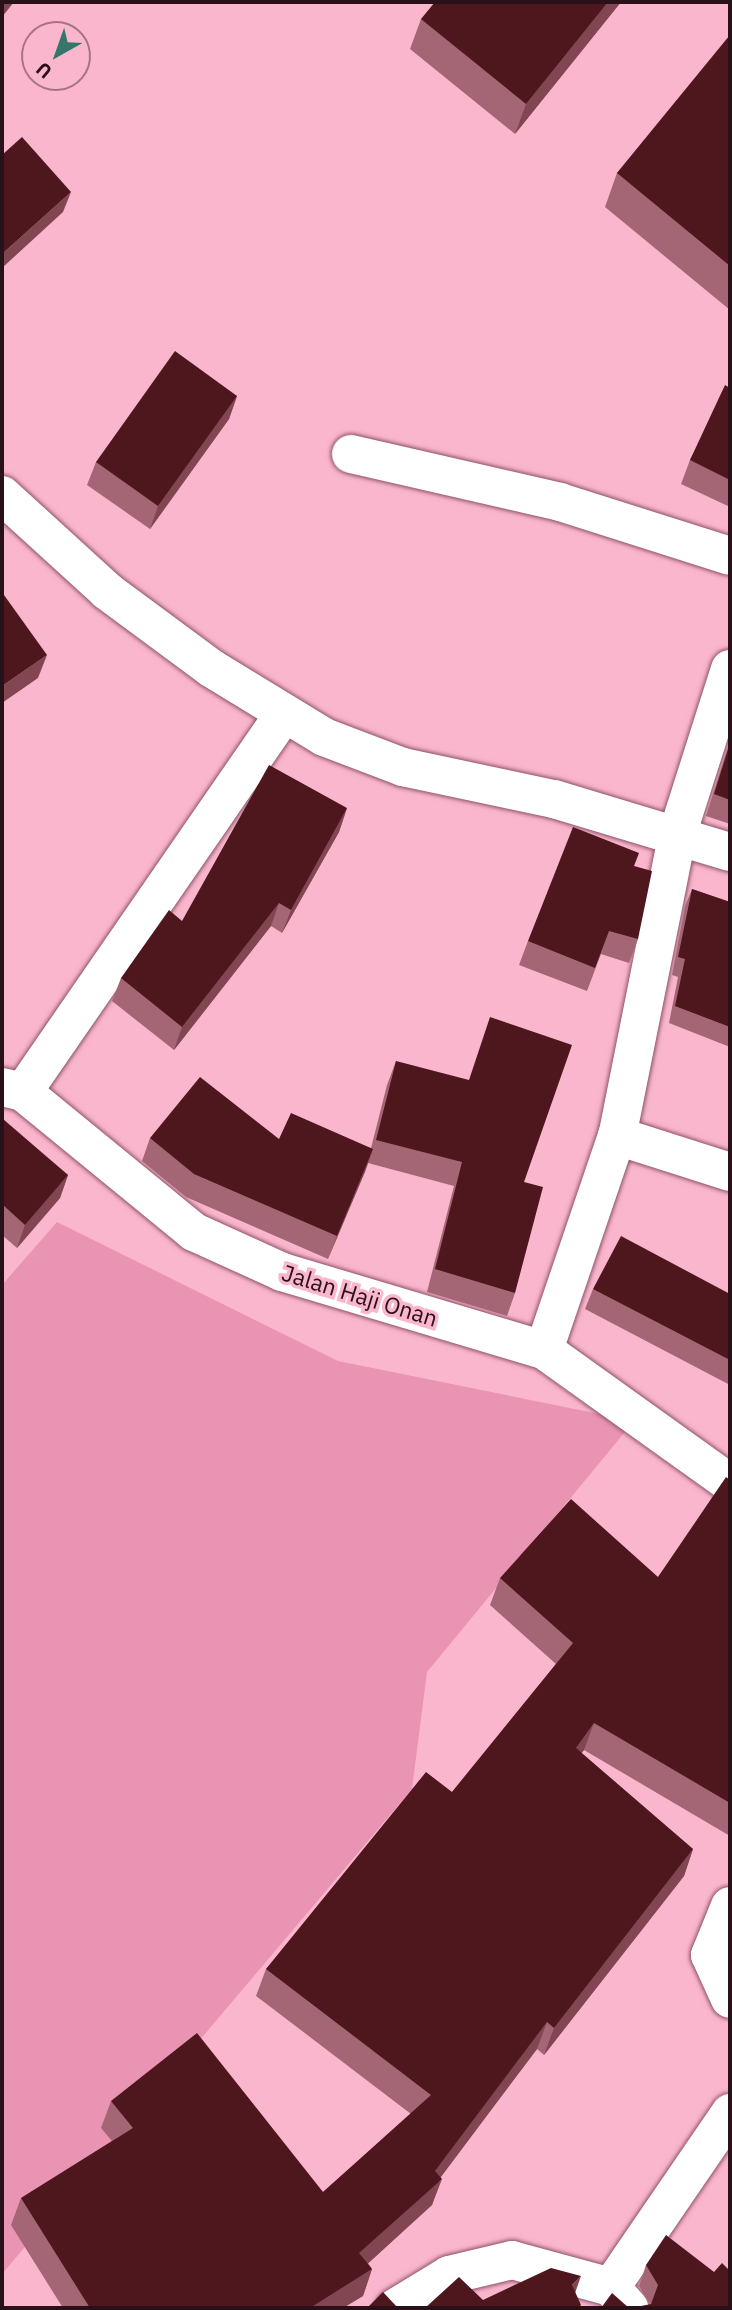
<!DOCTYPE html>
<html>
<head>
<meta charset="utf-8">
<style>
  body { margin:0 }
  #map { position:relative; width:732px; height:2310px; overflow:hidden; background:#fab6cd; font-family:"IBM Plex Sans",sans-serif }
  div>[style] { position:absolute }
  .green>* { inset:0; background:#ea94b3 }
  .roads { filter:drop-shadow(0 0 2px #8e5268) drop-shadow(0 0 2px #8e5268) }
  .minor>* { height:38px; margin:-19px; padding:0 19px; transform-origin:19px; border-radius:19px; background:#fff }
  .wall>* { inset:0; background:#a46675 }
  .shaded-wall>* { inset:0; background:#824652 }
  .building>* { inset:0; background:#4e161d }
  span { translate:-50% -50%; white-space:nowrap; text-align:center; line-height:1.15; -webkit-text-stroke:7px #fab6cd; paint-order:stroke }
  .street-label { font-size:23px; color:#29111a }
  .frame { position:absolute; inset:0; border:4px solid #29111a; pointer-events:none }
  .north { position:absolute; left:21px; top:21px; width:70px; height:70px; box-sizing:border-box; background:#fab6cd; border:2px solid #a67485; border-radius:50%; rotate:220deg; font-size:19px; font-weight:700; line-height:28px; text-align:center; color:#29111a }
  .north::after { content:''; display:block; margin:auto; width:24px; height:32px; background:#347668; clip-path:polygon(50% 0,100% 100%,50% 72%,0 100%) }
</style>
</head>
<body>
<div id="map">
  <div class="green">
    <i style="clip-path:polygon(57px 1222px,338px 1361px,634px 1421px,427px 1672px,412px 1789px,2px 2274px,2px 1285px)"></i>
  </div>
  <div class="roads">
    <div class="minor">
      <i style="left:351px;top:454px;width:214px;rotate:12.9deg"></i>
      <i style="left:560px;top:502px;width:178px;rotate:17.6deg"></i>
      <i style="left:2px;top:495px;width:142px;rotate:42.4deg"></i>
      <i style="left:107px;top:591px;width:129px;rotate:36.5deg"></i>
      <i style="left:211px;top:668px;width:132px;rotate:31.4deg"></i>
      <i style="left:324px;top:737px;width:85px;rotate:20.8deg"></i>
      <i style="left:403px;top:767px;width:154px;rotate:12deg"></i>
      <i style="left:554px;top:799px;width:184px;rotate:16.8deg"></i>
      <i style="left:730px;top:669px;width:171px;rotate:107.7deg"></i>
      <i style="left:678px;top:832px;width:310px;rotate:101.3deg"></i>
      <i style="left:617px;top:1136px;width:119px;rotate:17.7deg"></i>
      <i style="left:2px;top:1087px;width:22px;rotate:13deg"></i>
      <i style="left:23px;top:1092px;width:221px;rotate:39.3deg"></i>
      <i style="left:194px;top:1232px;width:97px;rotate:24.4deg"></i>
      <i style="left:282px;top:1272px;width:273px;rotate:16.6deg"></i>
      <i style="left:544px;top:1350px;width:229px;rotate:35.6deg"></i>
      <i style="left:23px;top:1092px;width:459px;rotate:-55.4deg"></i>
      <i style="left:544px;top:1350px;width:226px;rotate:-71.2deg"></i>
      <i style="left:730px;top:1906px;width:53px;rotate:112.2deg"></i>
      <i style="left:710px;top:1955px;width:48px;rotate:65.6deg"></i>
      <i style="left:611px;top:2287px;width:211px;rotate:-55.6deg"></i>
      <i style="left:395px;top:2308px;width:63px;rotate:-31.4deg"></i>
      <i style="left:449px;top:2275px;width:65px;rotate:-13.4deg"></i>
      <i style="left:512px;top:2260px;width:103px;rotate:15.3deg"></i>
      <i style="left:611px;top:2287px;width:28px;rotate:49deg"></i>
    </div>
  </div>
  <div class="wall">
    <i style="clip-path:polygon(621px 2px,515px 134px,410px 49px,421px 19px)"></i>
    <i style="clip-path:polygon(730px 35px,730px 310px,605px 207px,617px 173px)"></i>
    <i style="clip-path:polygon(730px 388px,730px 507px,681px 484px,690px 460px)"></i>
    <i style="clip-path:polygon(237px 396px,229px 419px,150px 529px,87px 485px,96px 462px)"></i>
    <i style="clip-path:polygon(730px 740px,730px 824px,706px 816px)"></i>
    <i style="clip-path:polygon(347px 808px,339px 832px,282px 933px,271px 926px,174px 1050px,112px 1001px,121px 978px,182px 921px)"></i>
    <i style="clip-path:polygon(634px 866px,638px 939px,629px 963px,601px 954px,587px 991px,519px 965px,528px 941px)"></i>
    <i style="clip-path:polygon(692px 889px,730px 902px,730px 1047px,669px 1023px,678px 977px,672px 975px,685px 906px)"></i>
    <i style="clip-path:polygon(396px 1061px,524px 1182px,515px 1293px,507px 1316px,427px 1292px,454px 1186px,368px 1163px,328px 1259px,186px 1197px,142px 1161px,150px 1138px,279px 1139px,371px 1148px,387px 1085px)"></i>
    <i style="clip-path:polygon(2px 1120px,68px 1175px,60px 1198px,17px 1248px,2px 1235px)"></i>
    <i style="clip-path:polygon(593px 1289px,730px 1294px,730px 1385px,585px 1309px)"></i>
    <i style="clip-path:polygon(730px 1480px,730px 1836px,584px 1750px,581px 1753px,693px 1849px,684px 1876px,544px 2055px,537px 2049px,440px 2177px,432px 2205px,368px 2263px,372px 2269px,363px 2296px,343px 2308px,63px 2308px,11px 2225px,21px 2198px,112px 2141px,101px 2128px,111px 2101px,323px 2192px,411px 2114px,256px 1996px,266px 1969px,452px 1792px,556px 1664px,490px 1605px,500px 1578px,658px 1577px)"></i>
    <i style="clip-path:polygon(646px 2265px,714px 2272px,650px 2304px,639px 2286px)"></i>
  </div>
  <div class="shaded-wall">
    <i style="clip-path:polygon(4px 2px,14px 2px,2px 17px,2px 4px)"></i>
    <i style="clip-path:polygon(608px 2px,621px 2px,515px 134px,526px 104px)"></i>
    <i style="clip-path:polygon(71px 192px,63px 212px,2px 268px,2px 254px)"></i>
    <i style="clip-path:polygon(237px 396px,229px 419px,150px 529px,158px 506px)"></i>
    <i style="clip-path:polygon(47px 655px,38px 678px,2px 703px,2px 686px)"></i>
    <i style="clip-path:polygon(347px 808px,339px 832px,282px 933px,291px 910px)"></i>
    <i style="clip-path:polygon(279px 903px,271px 926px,174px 1050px,182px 1027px)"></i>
    <i style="clip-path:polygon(373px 1149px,365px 1172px,328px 1259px,337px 1236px)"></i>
    <i style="clip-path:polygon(68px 1175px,60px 1198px,17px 1248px,25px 1225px)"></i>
    <i style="clip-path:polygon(594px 1723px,584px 1750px,566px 1775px,576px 1748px)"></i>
    <i style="clip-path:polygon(693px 1849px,684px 1876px,544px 2055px,554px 2028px)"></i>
    <i style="clip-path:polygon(547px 2022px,537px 2049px,435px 2185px,442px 2179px,432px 2205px,350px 2280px,359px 2253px,435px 2171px)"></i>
    <i style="clip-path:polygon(372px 2269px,363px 2296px,343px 2308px,310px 2308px)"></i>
    <i style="clip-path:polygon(581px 2276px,573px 2299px,572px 2285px)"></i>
  </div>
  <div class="building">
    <i style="clip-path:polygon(435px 2px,608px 2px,526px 104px,421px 19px)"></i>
    <i style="clip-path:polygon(730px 35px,730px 266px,617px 173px)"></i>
    <i style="clip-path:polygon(22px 137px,71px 192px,2px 254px,2px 155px)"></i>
    <i style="clip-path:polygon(175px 351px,237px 396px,158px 506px,96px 462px)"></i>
    <i style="clip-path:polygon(725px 385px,730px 388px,730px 480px,690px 460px)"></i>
    <i style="clip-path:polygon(4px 595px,47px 655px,2px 686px,2px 596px)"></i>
    <i style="clip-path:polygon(730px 743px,730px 800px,714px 794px)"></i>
    <i style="clip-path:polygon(269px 765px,347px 808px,291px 910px,279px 903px,182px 1027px,121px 978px,169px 910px,182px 921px)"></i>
    <i style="clip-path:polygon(573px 827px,639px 853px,634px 866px,652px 871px,638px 939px,609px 931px,595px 968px,528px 941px)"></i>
    <i style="clip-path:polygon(692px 889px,730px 902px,730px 1027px,675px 1006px,685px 959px,678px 957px)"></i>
    <i style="clip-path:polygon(490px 1017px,572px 1045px,524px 1182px,543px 1187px,515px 1293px,435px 1269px,462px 1162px,376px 1140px,396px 1061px,469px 1080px)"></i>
    <i style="clip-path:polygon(200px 1077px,279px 1139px,291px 1113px,373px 1149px,337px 1236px,194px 1174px,150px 1138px)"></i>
    <i style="clip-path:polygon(3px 1119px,68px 1175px,25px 1225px,2px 1204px,2px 1120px)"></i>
    <i style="clip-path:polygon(621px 1236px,730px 1294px,730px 1360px,593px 1289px)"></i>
    <i style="clip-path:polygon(726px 1477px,730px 1480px,730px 1803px,594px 1723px,576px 1748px,693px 1849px,554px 2028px,547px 2022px,435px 2171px,442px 2179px,359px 2253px,372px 2269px,310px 2308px,90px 2308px,21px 2198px,133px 2128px,111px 2101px,197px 2033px,323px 2192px,431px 2095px,266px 1969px,426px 1772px,452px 1792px,573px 1643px,500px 1578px,571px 1499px,658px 1577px)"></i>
    <i style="clip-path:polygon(666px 2235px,714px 2272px,722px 2263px,730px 2271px,730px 2308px,631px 2308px,651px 2304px,658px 2285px,646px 2265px)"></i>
    <i style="clip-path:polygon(551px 2268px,581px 2276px,572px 2285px,581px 2305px,578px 2308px,425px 2308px,459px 2277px,483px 2300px)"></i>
    <i style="clip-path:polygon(383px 2292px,398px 2308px,367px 2308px)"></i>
    <i style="clip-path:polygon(612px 2293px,629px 2308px,601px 2308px)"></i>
  </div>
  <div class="street-label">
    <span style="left:360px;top:1295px;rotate:17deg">Jalan Haji Onan</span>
  </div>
  <div class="frame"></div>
  <div class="north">U</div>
</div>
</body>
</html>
